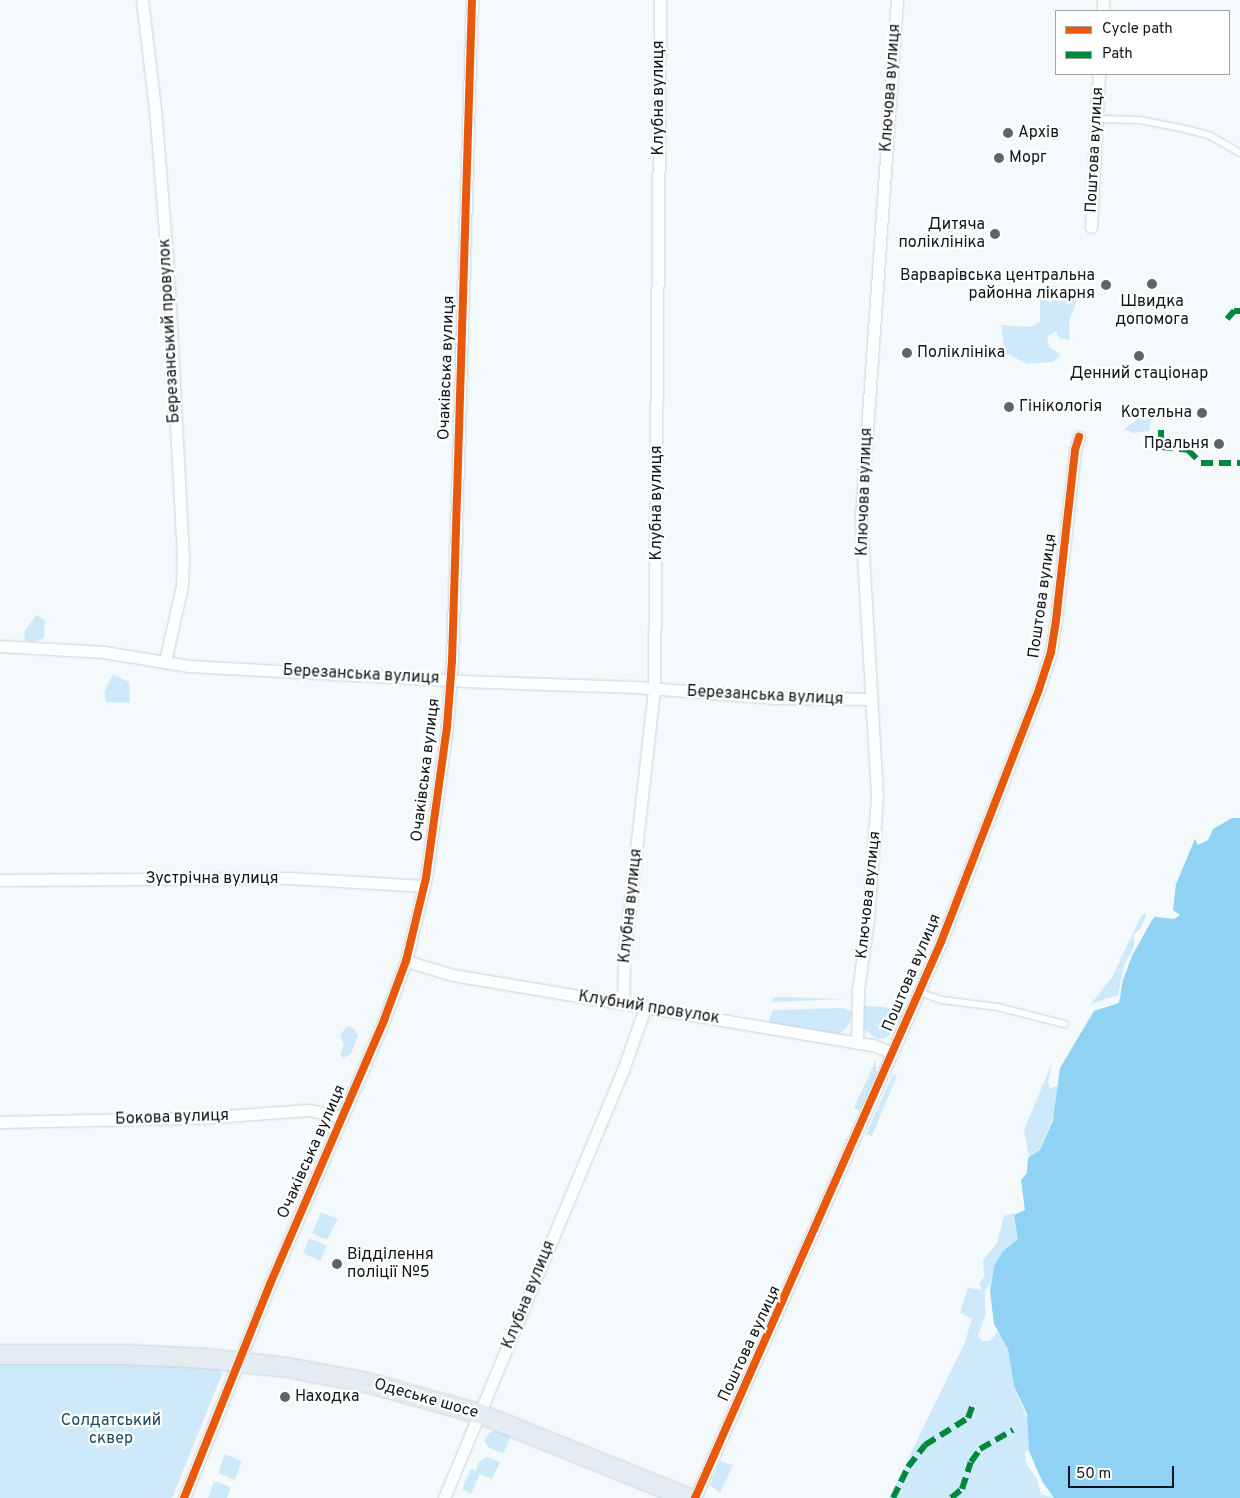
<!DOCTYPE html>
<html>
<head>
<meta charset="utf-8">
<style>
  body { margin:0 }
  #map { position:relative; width:1240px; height:1498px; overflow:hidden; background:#f4f9fc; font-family:Overpass,sans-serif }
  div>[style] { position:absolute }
  .green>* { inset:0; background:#ceeafa }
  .water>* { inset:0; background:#8fd2f4 }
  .roads { filter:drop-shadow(0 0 1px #ccd2d6) drop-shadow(0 0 1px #ccd2d6) }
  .service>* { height:5.5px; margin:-2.75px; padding:0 2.75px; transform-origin:2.75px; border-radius:2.75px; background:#fdfeff }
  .minor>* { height:11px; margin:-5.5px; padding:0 5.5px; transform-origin:5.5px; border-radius:5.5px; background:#fdfeff }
  .trunk>* { height:19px; margin:-9.5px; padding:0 9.5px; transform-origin:9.5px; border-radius:9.5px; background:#e4ecf1 }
  .quiet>* { height:6px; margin-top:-3px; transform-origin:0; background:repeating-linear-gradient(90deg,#00873e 0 12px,transparent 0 18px) }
  .cycleway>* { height:8px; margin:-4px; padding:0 4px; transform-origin:4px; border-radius:4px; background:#e8590c }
  .dots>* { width:14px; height:14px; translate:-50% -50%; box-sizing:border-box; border:2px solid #fff; border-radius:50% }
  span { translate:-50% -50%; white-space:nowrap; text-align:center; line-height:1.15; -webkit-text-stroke:4.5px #fff; paint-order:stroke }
  .street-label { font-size:16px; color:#0e161a }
  .poi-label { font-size:16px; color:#0e161a }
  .left { translate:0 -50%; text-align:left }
  .right { translate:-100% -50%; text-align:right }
  .park-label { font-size:16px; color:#224a5e }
  .legend { position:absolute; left:1055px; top:10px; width:175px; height:65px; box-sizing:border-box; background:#fff; border:1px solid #9fa2a3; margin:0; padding:6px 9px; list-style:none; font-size:15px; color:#0e161a }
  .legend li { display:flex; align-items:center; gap:10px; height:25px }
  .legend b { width:25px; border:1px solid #9fa2a3 }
  .scale { position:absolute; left:1068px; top:1466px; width:106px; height:22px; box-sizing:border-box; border:2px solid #0e161a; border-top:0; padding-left:6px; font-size:15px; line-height:18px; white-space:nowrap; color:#0e161a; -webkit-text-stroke:4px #fff; paint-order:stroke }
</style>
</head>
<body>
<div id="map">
  <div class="green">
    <i style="clip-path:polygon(1057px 286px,1066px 289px,1077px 301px,1069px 320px,1070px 340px,1059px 338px,1056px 331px,1047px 337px,1049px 347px,1059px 353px,1060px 357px,1052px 362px,1027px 364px,1005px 353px,1001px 325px,1030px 327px,1040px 322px,1040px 295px,1046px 287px)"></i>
    <i style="clip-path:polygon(1153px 413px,1149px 431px,1133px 433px,1124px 429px,1140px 417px)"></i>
    <i style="clip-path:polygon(37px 615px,45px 621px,44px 638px,35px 642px,27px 641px,24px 639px,25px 630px)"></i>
    <i style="clip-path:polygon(113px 674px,129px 682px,130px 703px,106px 702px,104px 692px)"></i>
    <i style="clip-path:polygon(1142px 914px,1147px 914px,1140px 929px,1134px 934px,1134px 947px,1124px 966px,1118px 995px,1091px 1004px,1112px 977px)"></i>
    <i style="clip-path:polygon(780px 997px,784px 997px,845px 999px,772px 1002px,773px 998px)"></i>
    <i style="clip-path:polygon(862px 1006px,883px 1007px,904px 1011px,894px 1032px,884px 1039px,878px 1039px,864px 1030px)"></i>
    <i style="clip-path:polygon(843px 1008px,852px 1012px,849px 1025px,840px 1034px,768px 1024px,773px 1010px)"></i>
    <i style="clip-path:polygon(347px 1026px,353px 1028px,358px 1036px,351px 1054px,343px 1058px,340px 1054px,344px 1045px,340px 1035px)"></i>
    <i style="clip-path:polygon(876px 1059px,876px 1077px,861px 1111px,854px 1108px)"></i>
    <i style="clip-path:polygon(1052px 1063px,1048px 1082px,1050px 1088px,1057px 1086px,1057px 1106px,1040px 1150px,1029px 1158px,1024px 1130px)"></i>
    <i style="clip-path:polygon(893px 1074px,897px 1075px,872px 1136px,866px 1134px)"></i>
    <i style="clip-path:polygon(321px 1212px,338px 1219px,327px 1240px,312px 1233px)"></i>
    <i style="clip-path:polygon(1014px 1213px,1018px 1239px,994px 1266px,990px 1285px,985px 1291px,985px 1316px,978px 1335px,982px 1341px,990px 1341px,997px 1332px,1003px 1337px,1010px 1355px,1014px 1386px,1029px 1423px,1029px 1451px,1025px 1452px,1026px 1463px,1037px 1479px,1041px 1494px,1054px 1498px,889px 1498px,965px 1342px,972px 1318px,960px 1313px,968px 1288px,983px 1290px,979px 1284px,984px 1276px,983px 1260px,997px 1243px,1004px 1216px)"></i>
    <i style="clip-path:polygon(309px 1238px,327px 1246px,320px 1261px,303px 1253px)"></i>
    <i style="clip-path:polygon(116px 1362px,208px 1368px,220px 1370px,222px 1374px,172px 1498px,0 1498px,0 1364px)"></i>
    <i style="clip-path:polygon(496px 1431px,511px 1436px,503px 1454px,488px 1447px,484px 1441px,490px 1432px)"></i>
    <i style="clip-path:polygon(225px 1454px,242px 1461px,235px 1480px,218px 1473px)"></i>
    <i style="clip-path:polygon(487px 1457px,500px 1462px,492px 1479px,480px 1474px,471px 1494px,462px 1489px,471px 1469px,476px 1471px,478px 1463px)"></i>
    <i style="clip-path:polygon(720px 1461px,733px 1465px,720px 1493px,710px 1485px)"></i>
    <i style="clip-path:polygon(214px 1481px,231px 1487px,227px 1498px,208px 1498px)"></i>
  </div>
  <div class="water">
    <i style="clip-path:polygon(1232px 818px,1240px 818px,1240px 1498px,1054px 1498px,1042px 1481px,1029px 1451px,1027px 1414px,1014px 1386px,1008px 1349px,994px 1324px,990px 1291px,994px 1266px,1003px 1251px,1018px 1239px,1014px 1215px,1025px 1210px,1021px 1180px,1027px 1173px,1028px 1158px,1040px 1150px,1053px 1120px,1060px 1068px,1094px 1011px,1119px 1003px,1123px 980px,1132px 956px,1152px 920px,1155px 917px,1174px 919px,1180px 915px,1173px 910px,1176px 884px,1195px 839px,1198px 845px,1208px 840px,1213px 829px)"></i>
  </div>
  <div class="roads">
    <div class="service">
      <i style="left:1096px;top:119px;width:44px;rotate:1.3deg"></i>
      <i style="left:1140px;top:120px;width:47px;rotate:11.1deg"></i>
      <i style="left:1186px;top:129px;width:24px;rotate:15deg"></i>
      <i style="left:1209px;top:135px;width:36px;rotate:30deg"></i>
      <i style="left:919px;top:992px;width:24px;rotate:19deg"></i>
      <i style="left:942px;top:1000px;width:56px;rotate:7.1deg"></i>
      <i style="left:998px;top:1007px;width:69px;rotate:14.2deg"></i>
    </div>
    <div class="minor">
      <i style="left:142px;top:0;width:110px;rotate:83.2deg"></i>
      <i style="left:155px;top:109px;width:163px;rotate:85.4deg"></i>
      <i style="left:168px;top:271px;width:282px;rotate:87deg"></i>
      <i style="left:183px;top:553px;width:33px;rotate:92deg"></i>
      <i style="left:182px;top:586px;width:77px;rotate:102.8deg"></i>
      <i style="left:1103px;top:11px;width:11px;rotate:-90deg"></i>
      <i style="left:1091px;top:227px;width:153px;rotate:-87deg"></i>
      <i style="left:0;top:646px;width:104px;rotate:3.3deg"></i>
      <i style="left:104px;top:652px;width:86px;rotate:9.4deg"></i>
      <i style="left:189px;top:666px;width:275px;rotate:3.1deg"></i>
      <i style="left:464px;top:681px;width:172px;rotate:2deg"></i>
      <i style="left:636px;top:687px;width:140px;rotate:4.5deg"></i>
      <i style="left:776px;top:698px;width:96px;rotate:0.6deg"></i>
      <i style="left:0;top:880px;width:290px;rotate:-0.4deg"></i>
      <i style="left:290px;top:878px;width:134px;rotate:3.4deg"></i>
      <i style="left:406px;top:961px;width:49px;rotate:16.6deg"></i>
      <i style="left:453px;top:975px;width:426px;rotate:9.5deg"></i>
      <i style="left:873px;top:1045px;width:21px;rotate:23deg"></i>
      <i style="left:623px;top:1004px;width:47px;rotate:-88.8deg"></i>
      <i style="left:624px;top:957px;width:269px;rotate:-83.6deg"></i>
      <i style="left:654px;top:690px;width:690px;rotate:-89.5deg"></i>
      <i style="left:857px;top:1043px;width:53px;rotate:-88.9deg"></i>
      <i style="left:858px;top:990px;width:72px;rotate:-82deg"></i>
      <i style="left:868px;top:919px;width:123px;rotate:-85.8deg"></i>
      <i style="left:877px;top:796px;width:280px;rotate:-93.3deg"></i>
      <i style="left:861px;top:516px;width:517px;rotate:-86.01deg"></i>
      <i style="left:0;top:1122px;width:199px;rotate:-1.2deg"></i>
      <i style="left:199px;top:1118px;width:110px;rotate:-4.2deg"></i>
      <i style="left:309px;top:1110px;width:34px;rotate:12deg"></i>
      <i style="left:184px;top:1498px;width:231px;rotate:-68.1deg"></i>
      <i style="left:270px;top:1284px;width:288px;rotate:-66.6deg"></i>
      <i style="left:384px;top:1020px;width:63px;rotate:-69.6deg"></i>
      <i style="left:406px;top:961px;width:85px;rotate:-76.5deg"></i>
      <i style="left:426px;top:878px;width:152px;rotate:-82.1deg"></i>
      <i style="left:447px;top:727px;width:66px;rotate:-85.7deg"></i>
      <i style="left:452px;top:661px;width:661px;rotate:-88.27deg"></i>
      <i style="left:444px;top:1498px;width:464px;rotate:-67.3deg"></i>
      <i style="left:623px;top:1070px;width:66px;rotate:-70.5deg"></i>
      <i style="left:695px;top:1498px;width:608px;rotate:-66.13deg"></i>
      <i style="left:941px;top:942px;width:271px;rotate:-68.8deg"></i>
      <i style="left:1039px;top:689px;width:39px;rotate:-72deg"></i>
      <i style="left:1051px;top:652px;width:32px;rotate:-81deg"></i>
      <i style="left:1056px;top:620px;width:171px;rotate:-83.6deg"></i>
      <i style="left:1075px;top:450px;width:14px;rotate:-73deg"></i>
    </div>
    <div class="trunk">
      <i style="left:0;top:1354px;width:123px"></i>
      <i style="left:123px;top:1354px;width:83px;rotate:2.8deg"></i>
      <i style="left:206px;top:1358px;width:81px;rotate:6.4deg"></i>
      <i style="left:286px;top:1367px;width:81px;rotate:10.6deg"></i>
      <i style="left:366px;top:1382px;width:119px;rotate:15.5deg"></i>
      <i style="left:481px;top:1414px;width:224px;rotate:22deg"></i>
    </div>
  </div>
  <div class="quiet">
    <i style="left:1227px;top:319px;width:11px;rotate:-49deg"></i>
    <i style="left:1234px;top:311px;width:6px"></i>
    <i style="left:1161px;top:430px;width:17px;rotate:90deg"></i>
    <i style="left:1161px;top:447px;width:27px;rotate:6deg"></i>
    <i style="left:1188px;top:450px;width:18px;rotate:45deg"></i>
    <i style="left:1201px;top:463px;width:39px"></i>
    <i style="left:893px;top:1498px;width:34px;rotate:-64deg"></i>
    <i style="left:908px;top:1467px;width:28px;rotate:-52deg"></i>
    <i style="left:925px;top:1445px;width:51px;rotate:-32.1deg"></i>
    <i style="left:968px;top:1418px;width:12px;rotate:-70deg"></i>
    <i style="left:951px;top:1498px;width:14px;rotate:-39deg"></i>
    <i style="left:962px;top:1489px;width:28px;rotate:-72deg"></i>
    <i style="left:971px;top:1462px;width:16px;rotate:-55deg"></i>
    <i style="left:980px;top:1449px;width:38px;rotate:-30deg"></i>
  </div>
  <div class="cycleway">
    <i style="left:184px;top:1498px;width:231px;rotate:-68.1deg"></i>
    <i style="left:270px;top:1284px;width:288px;rotate:-66.6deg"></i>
    <i style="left:384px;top:1020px;width:63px;rotate:-69.6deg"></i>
    <i style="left:406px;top:961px;width:85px;rotate:-76.5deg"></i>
    <i style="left:426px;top:878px;width:152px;rotate:-82.1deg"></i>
    <i style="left:447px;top:727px;width:66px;rotate:-85.7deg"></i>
    <i style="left:452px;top:661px;width:661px;rotate:-88.27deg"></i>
    <i style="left:695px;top:1498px;width:608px;rotate:-66.13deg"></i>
    <i style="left:941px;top:942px;width:271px;rotate:-68.8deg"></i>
    <i style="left:1039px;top:689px;width:39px;rotate:-72deg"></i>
    <i style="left:1051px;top:652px;width:32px;rotate:-81deg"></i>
    <i style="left:1056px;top:620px;width:171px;rotate:-83.6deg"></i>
    <i style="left:1075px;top:450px;width:14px;rotate:-73deg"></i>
  </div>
  <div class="dots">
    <i style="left:1008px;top:133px;background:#5e6569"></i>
    <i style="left:999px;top:158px;background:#5e6569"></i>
    <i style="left:995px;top:234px;background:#5e6569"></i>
    <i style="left:1152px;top:284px;background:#5e6569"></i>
    <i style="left:1106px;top:285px;background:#5e6569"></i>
    <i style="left:907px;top:353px;background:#5e6569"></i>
    <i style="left:1139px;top:356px;background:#5e6569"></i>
    <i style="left:1009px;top:407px;background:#5e6569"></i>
    <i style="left:1202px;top:413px;background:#5e6569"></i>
    <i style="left:1219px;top:444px;background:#5e6569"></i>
    <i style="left:337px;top:1264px;background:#5e6569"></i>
    <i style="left:285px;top:1397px;background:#5e6569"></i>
  </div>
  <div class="street-label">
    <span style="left:891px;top:88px;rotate:-86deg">Ключова вулиця</span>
    <span style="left:659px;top:98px;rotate:-90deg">Клубна вулиця</span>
    <span style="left:1095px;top:150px;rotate:-87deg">Поштова вулиця</span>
    <span style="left:170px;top:331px;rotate:-93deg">Березанський провулок</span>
    <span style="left:447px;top:368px;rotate:-88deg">Очаківська вулиця</span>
    <span style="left:865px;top:492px;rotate:-88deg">Ключова вулиця</span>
    <span style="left:657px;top:503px;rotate:-90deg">Клубна вулиця</span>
    <span style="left:1043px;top:596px;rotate:-82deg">Поштова вулиця</span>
    <span style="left:361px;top:675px;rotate:3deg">Березанська вулиця</span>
    <span style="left:765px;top:696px;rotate:3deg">Березанська вулиця</span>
    <span style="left:426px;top:770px;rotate:-83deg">Очаківська вулиця</span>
    <span style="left:212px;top:879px">Зустрічна вулиця</span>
    <span style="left:869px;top:895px;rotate:-84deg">Ключова вулиця</span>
    <span style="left:631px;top:906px;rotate:-84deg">Клубна вулиця</span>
    <span style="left:912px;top:973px;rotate:-67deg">Поштова вулиця</span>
    <span style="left:649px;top:1008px;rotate:9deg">Клубний провулок</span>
    <span style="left:172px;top:1118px;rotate:-2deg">Бокова вулиця</span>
    <span style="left:312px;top:1152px;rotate:-66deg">Очаківська вулиця</span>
    <span style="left:529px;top:1295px;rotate:-68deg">Клубна вулиця</span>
    <span style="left:750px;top:1344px;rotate:-65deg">Поштова вулиця</span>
    <span style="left:426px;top:1399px;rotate:16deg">Одеське шосе</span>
  </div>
  <div class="poi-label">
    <span class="left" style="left:1018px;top:133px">Архів</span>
    <span class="left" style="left:1009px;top:158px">Морг</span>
    <span class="right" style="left:985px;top:234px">Дитяча<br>поліклініка</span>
    <span class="right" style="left:1095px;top:285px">Варварівська центральна<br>районна лікарня</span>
    <span style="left:1152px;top:311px">Швидка<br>допомога</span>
    <span class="left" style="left:917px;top:353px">Поліклініка</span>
    <span style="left:1139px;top:374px">Денний стаціонар</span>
    <span class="left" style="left:1019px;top:407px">Гінікологія</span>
    <span class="right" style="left:1192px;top:413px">Котельна</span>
    <span class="right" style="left:1209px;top:444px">Пральня</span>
    <span class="left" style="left:347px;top:1264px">Відділення<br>поліції №5</span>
    <span class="left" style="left:295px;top:1397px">Находка</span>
  </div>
  <div class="park-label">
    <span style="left:111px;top:1430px">Солдатський<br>сквер</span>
  </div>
  <ul class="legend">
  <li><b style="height:6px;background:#e8590c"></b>Cycle path</li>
  <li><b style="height:6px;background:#00873e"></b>Path</li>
  </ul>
  <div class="scale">50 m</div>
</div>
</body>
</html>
